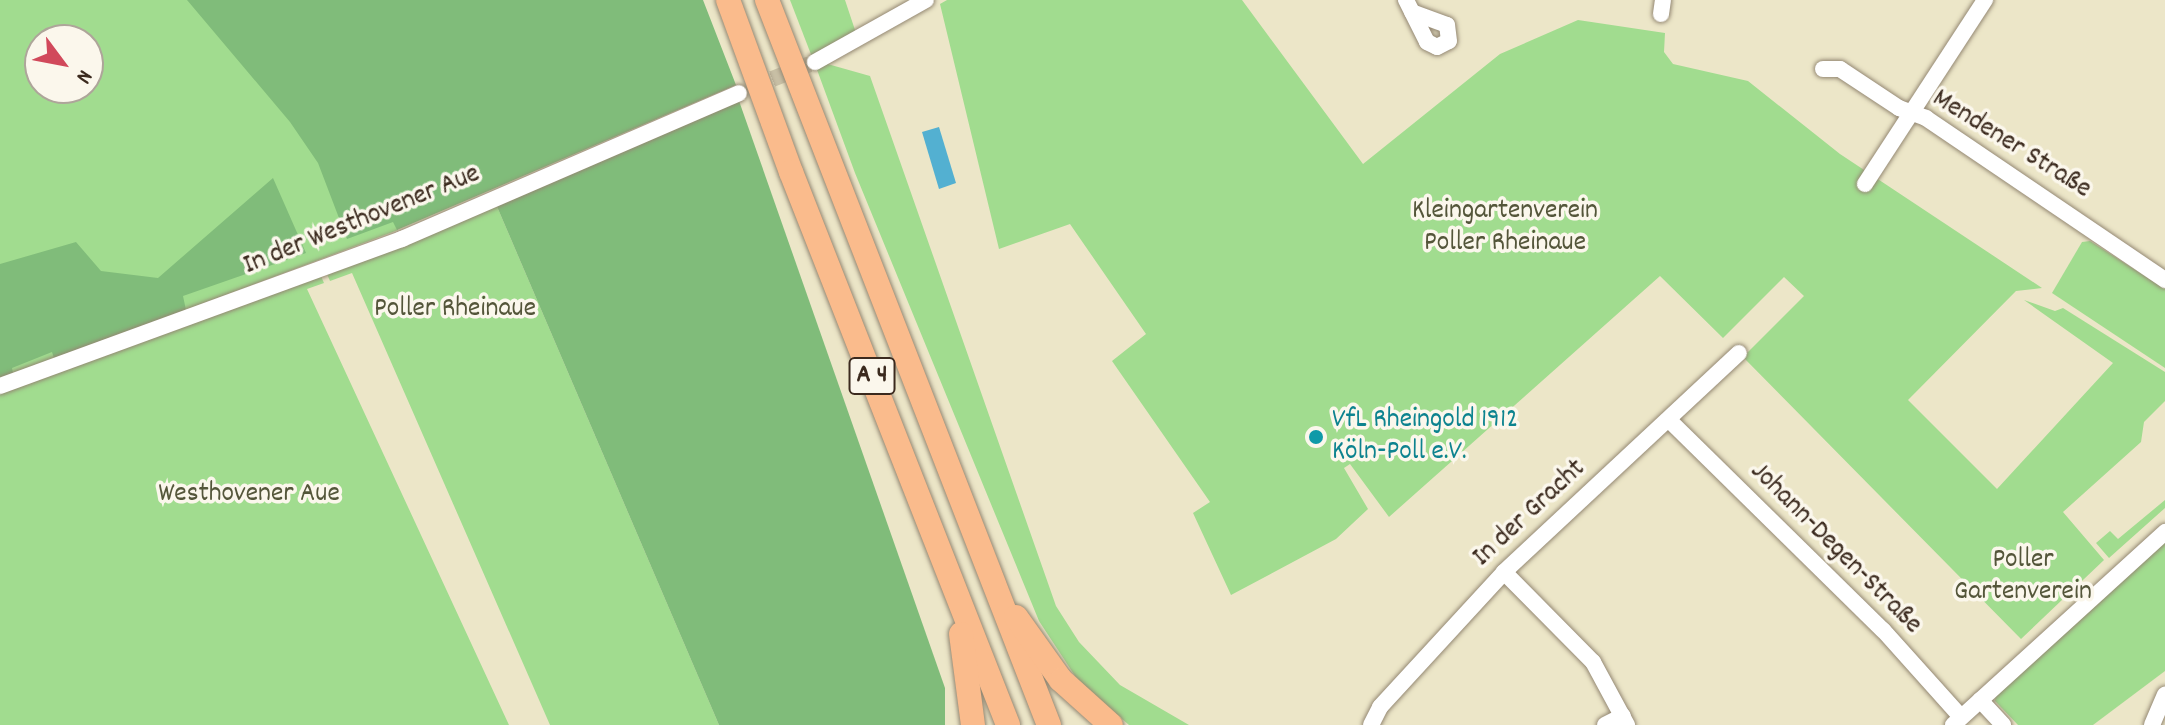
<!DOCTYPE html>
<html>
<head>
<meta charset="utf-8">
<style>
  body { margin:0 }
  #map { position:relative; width:2165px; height:725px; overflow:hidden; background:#ece6c8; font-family:Dekko,sans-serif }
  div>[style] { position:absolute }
  .green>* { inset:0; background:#a1dc8f }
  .forest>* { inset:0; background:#80bc7a }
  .water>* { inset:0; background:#53b0d1 }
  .minor-tunnel>* { height:16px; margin-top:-8px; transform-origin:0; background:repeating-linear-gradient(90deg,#c9c0a6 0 16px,transparent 0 24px) }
  .roads { filter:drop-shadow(0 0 2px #948873) drop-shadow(0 0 2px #948873) }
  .minor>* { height:16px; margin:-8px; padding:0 8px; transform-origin:8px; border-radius:8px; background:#fff }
  .highway>* { height:24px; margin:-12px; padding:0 12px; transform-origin:12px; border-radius:12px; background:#fabb8c }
  .dots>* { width:22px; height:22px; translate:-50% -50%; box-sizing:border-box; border:4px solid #fbf7ec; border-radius:50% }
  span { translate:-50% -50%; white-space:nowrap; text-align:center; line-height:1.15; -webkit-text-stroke:7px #fbf7ec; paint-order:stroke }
  .shield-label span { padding:2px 6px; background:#fbf7ec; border:2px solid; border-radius:6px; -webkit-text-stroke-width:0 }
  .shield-label { font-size:26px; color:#3b2a1e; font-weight:700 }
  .street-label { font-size:28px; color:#3b2a1e }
  .park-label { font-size:28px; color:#54563a }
  .culture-label { font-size:28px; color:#0d838f }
  .left { translate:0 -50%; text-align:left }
  .north { position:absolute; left:24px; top:24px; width:80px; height:80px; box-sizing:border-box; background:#fbf7ec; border:2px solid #aea59a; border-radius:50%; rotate:122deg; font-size:22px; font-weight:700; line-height:32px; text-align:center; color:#3b2a1e }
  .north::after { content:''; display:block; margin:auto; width:28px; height:36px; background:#d1495b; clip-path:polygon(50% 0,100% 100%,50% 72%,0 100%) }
</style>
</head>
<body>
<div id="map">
  <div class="green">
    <i style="clip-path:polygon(evenodd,0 0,297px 0,398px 230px,0 380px,0 0,40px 40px,88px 40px,88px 88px,40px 88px,40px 40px)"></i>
    <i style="clip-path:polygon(790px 0,845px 0,856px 33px,812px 57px)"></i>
    <i style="clip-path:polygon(947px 0,1242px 0,1363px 164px,1500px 54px,1578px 20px,1665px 33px,1664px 52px,1673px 64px,1748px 81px,1840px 154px,2042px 288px,2016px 291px,1908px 400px,1997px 489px,2113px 363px,2024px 300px,2055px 311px,2063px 308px,2165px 372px,2165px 401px,2144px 422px,2141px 442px,2063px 512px,2104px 560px,2021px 639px,1743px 357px,1804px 296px,1784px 277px,1723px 338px,1660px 276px,1389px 517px,1350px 464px,1344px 468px,1368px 509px,1336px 539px,1231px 595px,1193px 513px,1210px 502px,1112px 361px,1146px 334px,1070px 224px,999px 249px,940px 4px)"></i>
    <i style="clip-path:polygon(824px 63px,870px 76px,1056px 606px,1079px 642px,1120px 685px,1189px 725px,1129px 725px,1079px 682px,1039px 621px,855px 173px,816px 67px)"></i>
    <i style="clip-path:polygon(495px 202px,719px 725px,550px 725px,352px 273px,330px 281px,326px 272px)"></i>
    <i style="clip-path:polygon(2090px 241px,2165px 289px,2165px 368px,2052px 293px,2082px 242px)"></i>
    <i style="clip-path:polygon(320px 274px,324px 283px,307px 289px,509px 725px,0 725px,0 389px)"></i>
    <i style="clip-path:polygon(2165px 500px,2165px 508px,2109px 558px,2096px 543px,2110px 531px,2118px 539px)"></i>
    <i style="clip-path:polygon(2165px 540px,2165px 671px,2093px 725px,2018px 725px,1995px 701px,1996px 693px)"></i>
  </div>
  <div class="forest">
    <i style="clip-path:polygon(187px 0,703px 0,736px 85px,397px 230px,393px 222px,347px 239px,318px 163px,290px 122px)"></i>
    <i style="clip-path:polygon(738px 98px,945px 688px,945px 725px,719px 725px,495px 202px)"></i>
    <i style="clip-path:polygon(273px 178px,306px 253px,183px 296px,186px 310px,54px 358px,52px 352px,12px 368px,13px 373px,0 378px,0 264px,76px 242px,101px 271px,158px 278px)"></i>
  </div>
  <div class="water">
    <i style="clip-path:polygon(939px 127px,956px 183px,939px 189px,922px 132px)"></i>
  </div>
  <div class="minor-tunnel">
    <i style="left:750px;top:88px;width:70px;rotate:-21.8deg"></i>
  </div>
  <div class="roads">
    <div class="minor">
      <i style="left:1406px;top:0;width:47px;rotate:63.4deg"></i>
      <i style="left:1427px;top:42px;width:11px;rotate:27deg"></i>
      <i style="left:1437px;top:47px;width:13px;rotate:-27deg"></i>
      <i style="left:1449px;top:41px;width:16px;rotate:-97deg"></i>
      <i style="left:1447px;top:25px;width:37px;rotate:-160deg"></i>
      <i style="left:1661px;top:14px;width:14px;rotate:-82deg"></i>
      <i style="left:815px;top:62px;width:127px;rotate:-29.2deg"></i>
      <i style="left:1823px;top:69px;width:17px"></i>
      <i style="left:1840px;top:69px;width:71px;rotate:33.5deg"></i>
      <i style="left:1899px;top:108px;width:29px;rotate:20deg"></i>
      <i style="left:1926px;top:118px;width:289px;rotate:34.1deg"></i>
      <i style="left:1865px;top:184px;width:220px;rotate:-56.9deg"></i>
      <i style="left:0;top:386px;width:428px;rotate:-20.1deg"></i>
      <i style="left:402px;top:239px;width:367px;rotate:-23.4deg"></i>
      <i style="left:1670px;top:421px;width:298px;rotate:44.5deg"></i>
      <i style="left:1883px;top:630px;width:117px;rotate:48.1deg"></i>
      <i style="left:1504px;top:572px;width:127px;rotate:45.3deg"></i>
      <i style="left:1593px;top:662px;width:72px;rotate:61.6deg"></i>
      <i style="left:1980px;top:700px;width:34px;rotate:47deg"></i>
      <i style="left:1371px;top:725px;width:20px;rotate:-63deg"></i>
      <i style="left:1380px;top:707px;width:183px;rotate:-47.4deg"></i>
      <i style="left:1504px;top:572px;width:321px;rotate:-43deg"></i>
      <i style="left:1605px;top:725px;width:20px;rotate:-27deg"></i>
      <i style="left:1953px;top:725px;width:287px;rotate:-42.3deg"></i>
      <i style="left:2152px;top:725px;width:33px;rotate:-67deg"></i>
    </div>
    <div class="highway">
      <i style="left:728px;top:0;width:183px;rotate:69.9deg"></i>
      <i style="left:791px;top:172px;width:594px;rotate:68.57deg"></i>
      <i style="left:767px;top:0;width:778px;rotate:68.75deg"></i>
      <i style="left:1016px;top:617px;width:77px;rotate:54.5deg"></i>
      <i style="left:1061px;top:680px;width:67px;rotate:42deg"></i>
      <i style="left:961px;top:634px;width:92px;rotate:82.5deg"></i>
    </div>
  </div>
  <div class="dots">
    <i style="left:1316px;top:437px;background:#0f9aa8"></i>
  </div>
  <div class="shield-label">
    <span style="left:872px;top:376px">A 4</span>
  </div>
  <div class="street-label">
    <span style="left:2011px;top:145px;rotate:32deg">Mendener Straße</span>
    <span style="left:362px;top:221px;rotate:-22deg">In der Westhovener Aue</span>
    <span style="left:1530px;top:514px;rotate:-43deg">In der Gracht</span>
    <span style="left:1835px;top:549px;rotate:45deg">Johann-Degen-Straße</span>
  </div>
  <div class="park-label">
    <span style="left:1505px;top:228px">Kleingartenverein<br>Poller Rheinaue</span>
    <span style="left:455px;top:310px">Poller Rheinaue</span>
    <span style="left:249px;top:495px">Westhovener Aue</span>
    <span style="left:2023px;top:577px">Poller<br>Gartenverein</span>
  </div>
  <div class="culture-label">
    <span class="left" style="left:1332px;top:437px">VfL Rheingold 1912<br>Köln-Poll e.V.</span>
  </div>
  <div class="north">N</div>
</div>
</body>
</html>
